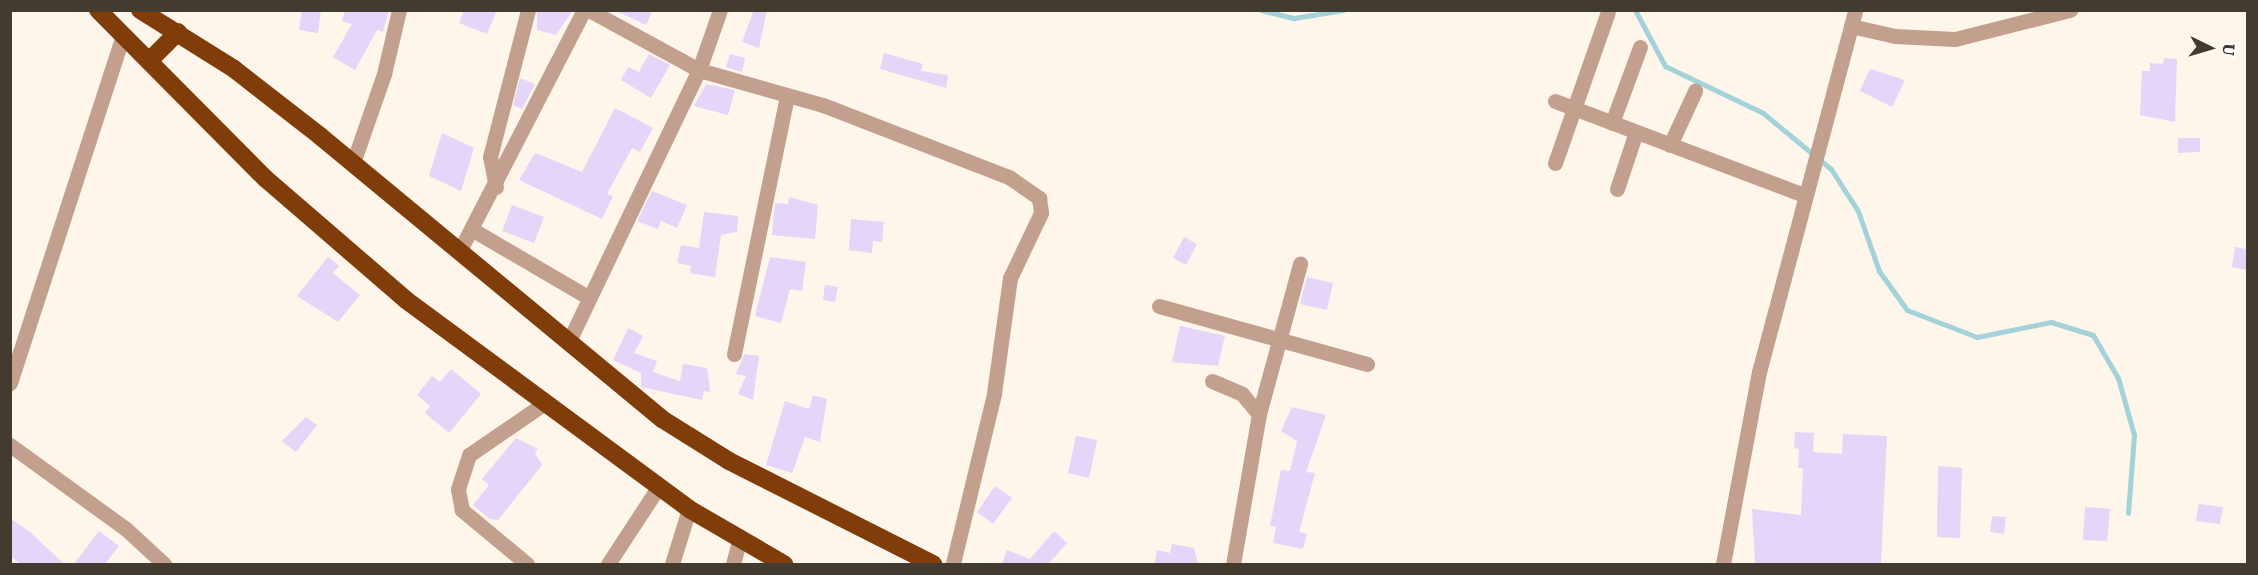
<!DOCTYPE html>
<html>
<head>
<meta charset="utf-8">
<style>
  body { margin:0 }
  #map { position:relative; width:2258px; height:575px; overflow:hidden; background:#fef5eb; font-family:"Roboto Serif",serif }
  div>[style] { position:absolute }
  .stream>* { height:5px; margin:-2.5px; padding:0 2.5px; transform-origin:2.5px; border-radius:2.5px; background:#a3d2d9 }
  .building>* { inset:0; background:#e5d5f9 }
  .minor>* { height:15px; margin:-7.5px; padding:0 7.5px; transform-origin:7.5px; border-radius:7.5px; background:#c3a08d }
  .highway>* { height:18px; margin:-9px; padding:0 9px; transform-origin:9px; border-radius:9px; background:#803c09 }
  span { translate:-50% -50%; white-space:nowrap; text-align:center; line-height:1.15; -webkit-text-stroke:4.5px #fff; paint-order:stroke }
  .frame { position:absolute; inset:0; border:12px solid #433a30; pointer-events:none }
  .north { position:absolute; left:2180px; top:18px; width:60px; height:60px; -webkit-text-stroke:4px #fff; paint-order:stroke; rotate:95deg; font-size:16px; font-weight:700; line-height:24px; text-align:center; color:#433a30 }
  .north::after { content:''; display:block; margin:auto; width:21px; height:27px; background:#433a30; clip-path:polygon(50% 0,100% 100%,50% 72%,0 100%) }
</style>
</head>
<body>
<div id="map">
  <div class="stream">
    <i style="left:1261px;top:10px;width:34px;rotate:14deg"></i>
    <i style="left:1294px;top:18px;width:50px;rotate:-9.3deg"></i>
    <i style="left:1635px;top:10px;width:64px;rotate:61.8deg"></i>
    <i style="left:1665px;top:66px;width:109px;rotate:25.6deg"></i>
    <i style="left:1763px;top:113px;width:88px;rotate:39.5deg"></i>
    <i style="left:1831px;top:169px;width:50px;rotate:57.3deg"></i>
    <i style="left:1858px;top:211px;width:64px;rotate:70.7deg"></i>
    <i style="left:1879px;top:271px;width:48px;rotate:54.3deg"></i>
    <i style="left:1907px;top:310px;width:75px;rotate:21.1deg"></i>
    <i style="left:1977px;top:337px;width:76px;rotate:-11.5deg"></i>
    <i style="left:2051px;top:322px;width:44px;rotate:17.2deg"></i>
    <i style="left:2093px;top:335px;width:50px;rotate:59.8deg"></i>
    <i style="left:2118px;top:378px;width:59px;rotate:74.3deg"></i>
    <i style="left:2134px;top:435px;width:78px;rotate:94.4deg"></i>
  </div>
  <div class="building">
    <i style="clip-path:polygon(302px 10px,321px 10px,318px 33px,299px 30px)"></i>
    <i style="clip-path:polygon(345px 10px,389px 10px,383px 32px,377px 30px,355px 70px,333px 57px,352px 24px,342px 21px)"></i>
    <i style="clip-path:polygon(464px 10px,497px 10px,487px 34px,459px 23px)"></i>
    <i style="clip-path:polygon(537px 10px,573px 10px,556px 35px,537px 30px)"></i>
    <i style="clip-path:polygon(614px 10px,653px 10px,646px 25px)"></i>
    <i style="clip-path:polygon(754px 10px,767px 10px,759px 48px,742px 42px)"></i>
    <i style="clip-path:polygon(884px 53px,923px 64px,921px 71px,948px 75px,946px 88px,880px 69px)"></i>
    <i style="clip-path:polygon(649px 54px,670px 65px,651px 98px,621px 80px,628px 67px,639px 72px)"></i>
    <i style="clip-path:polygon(730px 54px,745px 58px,742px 72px,726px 67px)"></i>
    <i style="clip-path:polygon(2164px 58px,2177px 59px,2175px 122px,2140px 115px,2142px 71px,2150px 71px,2150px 63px,2163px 64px)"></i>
    <i style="clip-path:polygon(1870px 69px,1905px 80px,1892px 107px,1860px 91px)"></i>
    <i style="clip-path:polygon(520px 78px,535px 84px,522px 109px,513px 105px)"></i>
    <i style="clip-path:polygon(706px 84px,735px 90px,728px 115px,694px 106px)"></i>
    <i style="clip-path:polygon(615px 108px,653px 128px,640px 152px,632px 148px,607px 194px,613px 196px,602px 219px,519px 180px,535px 153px,582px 172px)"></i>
    <i style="clip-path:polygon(442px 133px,474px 148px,461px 191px,429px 176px)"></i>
    <i style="clip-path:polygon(2178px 138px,2200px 138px,2200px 152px,2178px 153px)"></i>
    <i style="clip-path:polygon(652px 191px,687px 205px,677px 228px,661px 221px,658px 229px,637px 221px)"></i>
    <i style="clip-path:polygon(789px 197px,818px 205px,815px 239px,772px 235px,775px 203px,788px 204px)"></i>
    <i style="clip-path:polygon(512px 205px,544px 217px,534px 243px,502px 231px)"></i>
    <i style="clip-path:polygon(704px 212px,738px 216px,737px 232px,721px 235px,715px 277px,690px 273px,691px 266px,677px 263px,681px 245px,699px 248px)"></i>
    <i style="clip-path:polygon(851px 219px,884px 222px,882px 242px,873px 241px,872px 253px,849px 250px)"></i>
    <i style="clip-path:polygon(1184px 237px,1197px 244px,1186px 265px,1173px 258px)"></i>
    <i style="clip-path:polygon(2235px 247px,2247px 249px,2247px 270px,2232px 267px)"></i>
    <i style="clip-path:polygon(328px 257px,339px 266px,333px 273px,360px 295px,338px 322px,297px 296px)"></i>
    <i style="clip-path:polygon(770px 257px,806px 262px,802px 291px,790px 289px,781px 323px,755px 316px)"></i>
    <i style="clip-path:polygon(1307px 277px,1333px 283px,1327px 310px,1300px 304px)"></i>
    <i style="clip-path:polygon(825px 285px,838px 287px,835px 302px,823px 300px)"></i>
    <i style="clip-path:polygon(1180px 326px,1225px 336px,1218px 366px,1172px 362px)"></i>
    <i style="clip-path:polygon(628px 328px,643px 336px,634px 353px,657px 361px,653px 372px,680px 381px,683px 364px,707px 368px,710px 392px,704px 391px,702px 400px,641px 387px,641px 373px,613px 360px)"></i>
    <i style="clip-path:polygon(744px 354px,759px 356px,753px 400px,738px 394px,746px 376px,736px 374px)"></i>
    <i style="clip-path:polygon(451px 369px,481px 394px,449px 433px,425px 413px,430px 406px,417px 395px,432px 376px,440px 382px)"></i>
    <i style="clip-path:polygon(813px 395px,827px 399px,820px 442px,805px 437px,792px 473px,766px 465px,785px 401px,809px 409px)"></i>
    <i style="clip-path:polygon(1292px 407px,1326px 415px,1306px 472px,1315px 473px,1299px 532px,1307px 534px,1303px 549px,1273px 543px,1276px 527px,1270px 526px,1281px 470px,1290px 471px,1297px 441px,1281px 431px)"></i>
    <i style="clip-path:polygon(306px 417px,317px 425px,296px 452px,282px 441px)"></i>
    <i style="clip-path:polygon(1795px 432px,1814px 433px,1813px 452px,1842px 454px,1843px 434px,1887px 436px,1881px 564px,1755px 564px,1752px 509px,1801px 515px,1803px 468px,1798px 468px,1799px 449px,1794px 448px)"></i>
    <i style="clip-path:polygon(1076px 436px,1097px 440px,1089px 478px,1068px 473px)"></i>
    <i style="clip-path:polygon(516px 438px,538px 449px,535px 453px,542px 465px,498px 520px,490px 519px,473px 505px,489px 485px,482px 479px)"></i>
    <i style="clip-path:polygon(1938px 466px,1962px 468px,1960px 538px,1937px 537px)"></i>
    <i style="clip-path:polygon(995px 486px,1012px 498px,993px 524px,977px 512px)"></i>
    <i style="clip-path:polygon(2199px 504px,2223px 507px,2220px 524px,2196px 521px)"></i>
    <i style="clip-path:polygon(2085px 507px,2110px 509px,2107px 541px,2083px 540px)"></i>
    <i style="clip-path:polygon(1992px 516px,2006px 517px,2004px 534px,1990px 532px)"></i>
    <i style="clip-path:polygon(10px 518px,30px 532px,64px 564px,21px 564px,10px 556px)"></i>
    <i style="clip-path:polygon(99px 531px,119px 546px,105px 564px,74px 564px)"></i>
    <i style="clip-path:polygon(1054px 531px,1067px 543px,1048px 564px,1002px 564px,1007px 550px,1030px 559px)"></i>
    <i style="clip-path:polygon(1172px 544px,1194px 548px,1198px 564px,1155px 564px,1157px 550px,1170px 553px)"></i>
  </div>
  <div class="minor">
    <i style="left:589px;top:10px;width:125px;rotate:28.6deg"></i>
    <i style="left:699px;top:70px;width:129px;rotate:15.8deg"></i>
    <i style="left:823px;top:105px;width:199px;rotate:21.2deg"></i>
    <i style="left:1009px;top:177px;width:37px;rotate:35deg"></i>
    <i style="left:1039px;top:198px;width:15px;rotate:82deg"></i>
    <i style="left:1041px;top:213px;width:72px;rotate:115.5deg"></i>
    <i style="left:1010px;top:278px;width:117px;rotate:97.9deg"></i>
    <i style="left:994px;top:394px;width:175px;rotate:103.6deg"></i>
    <i style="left:1851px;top:26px;width:45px;rotate:12.8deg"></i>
    <i style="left:1895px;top:36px;width:60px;rotate:2.9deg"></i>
    <i style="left:1955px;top:39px;width:119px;rotate:-14.2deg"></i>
    <i style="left:1555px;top:101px;width:266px;rotate:20.7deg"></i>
    <i style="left:1612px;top:123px;width:81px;rotate:-69.8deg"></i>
    <i style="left:1670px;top:145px;width:60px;rotate:-65.2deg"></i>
    <i style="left:353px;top:163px;width:94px;rotate:-70.8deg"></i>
    <i style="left:384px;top:74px;width:66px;rotate:-76.8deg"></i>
    <i style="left:1555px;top:163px;width:160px;rotate:-70.7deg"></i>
    <i style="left:496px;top:187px;width:31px;rotate:-101deg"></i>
    <i style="left:490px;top:157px;width:152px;rotate:-75.5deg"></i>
    <i style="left:1617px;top:189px;width:60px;rotate:-71.6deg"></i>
    <i style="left:473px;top:230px;width:131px;rotate:30.3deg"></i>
    <i style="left:459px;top:252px;width:272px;rotate:-62.7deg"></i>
    <i style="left:1159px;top:306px;width:216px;rotate:15.6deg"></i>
    <i style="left:568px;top:343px;width:303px;rotate:-64.4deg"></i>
    <i style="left:699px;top:70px;width:64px;rotate:-70.7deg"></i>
    <i style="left:734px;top:354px;width:264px;rotate:-78.4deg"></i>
    <i style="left:1212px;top:381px;width:33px;rotate:23deg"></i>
    <i style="left:1242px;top:394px;width:26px;rotate:50deg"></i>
    <i style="left:1259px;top:414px;width:152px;rotate:99.8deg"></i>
    <i style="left:10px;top:383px;width:366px;rotate:-72deg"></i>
    <i style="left:1259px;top:414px;width:156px;rotate:-74.7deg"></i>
    <i style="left:10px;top:445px;width:143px;rotate:35.9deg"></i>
    <i style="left:126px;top:529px;width:52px;rotate:42.6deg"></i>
    <i style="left:527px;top:564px;width:85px;rotate:-140.3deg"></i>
    <i style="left:462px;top:510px;width:21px;rotate:-101deg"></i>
    <i style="left:458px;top:489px;width:36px;rotate:-72deg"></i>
    <i style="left:469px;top:455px;width:93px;rotate:-34.5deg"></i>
    <i style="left:608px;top:564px;width:93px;rotate:-56.8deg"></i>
    <i style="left:672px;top:564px;width:58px;rotate:-72.8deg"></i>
    <i style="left:733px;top:564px;width:23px;rotate:-75deg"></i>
    <i style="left:1723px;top:564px;width:195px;rotate:-79.4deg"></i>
    <i style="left:1759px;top:372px;width:375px;rotate:-75.1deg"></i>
  </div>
  <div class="highway">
    <i style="left:98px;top:10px;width:238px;rotate:45.2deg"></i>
    <i style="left:266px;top:179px;width:185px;rotate:40.8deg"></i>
    <i style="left:406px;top:300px;width:352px;rotate:36.4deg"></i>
    <i style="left:689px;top:509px;width:110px;rotate:30.1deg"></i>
    <i style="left:140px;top:10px;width:111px;rotate:32.1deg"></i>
    <i style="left:234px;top:69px;width:109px;rotate:37.9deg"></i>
    <i style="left:320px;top:136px;width:444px;rotate:39.6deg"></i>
    <i style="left:662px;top:419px;width:79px;rotate:32.1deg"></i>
    <i style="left:729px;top:461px;width:229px;rotate:26.8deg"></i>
    <i style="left:149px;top:61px;width:41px;rotate:-45deg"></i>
  </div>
  <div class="frame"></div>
  <div class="north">U</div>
</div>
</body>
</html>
